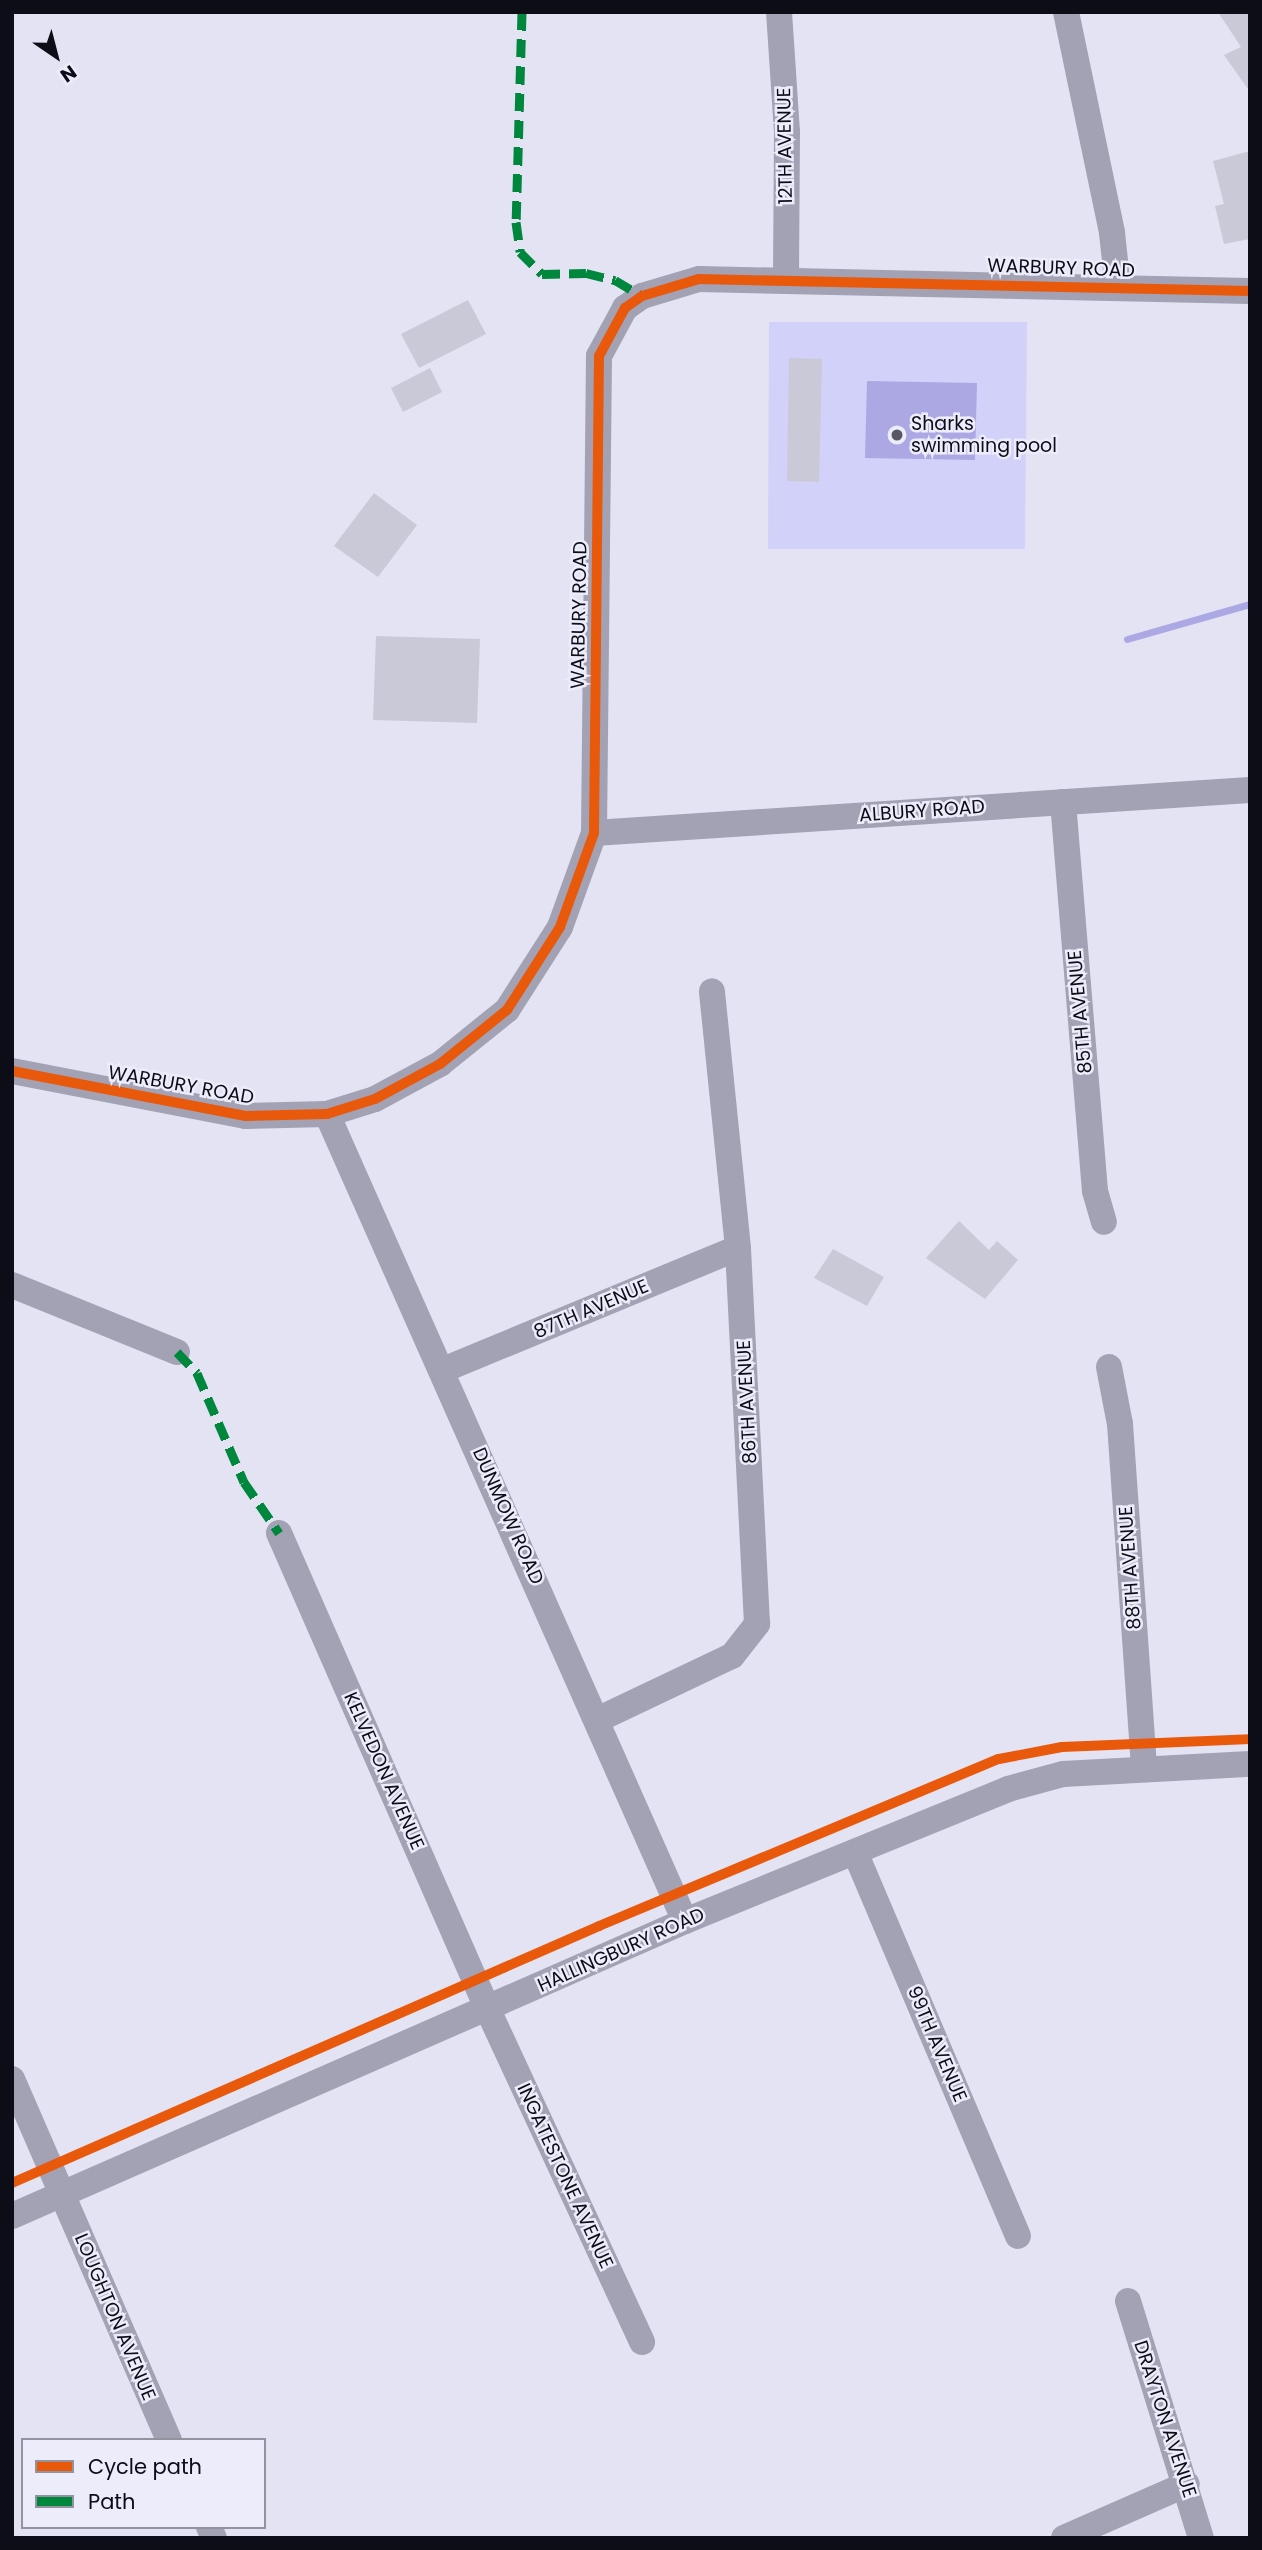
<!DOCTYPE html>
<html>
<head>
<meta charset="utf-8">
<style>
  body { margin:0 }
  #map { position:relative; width:1262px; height:2550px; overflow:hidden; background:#e4e3f4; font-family:Poppins,sans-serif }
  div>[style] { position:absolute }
  .green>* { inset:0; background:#d2d1f9 }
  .water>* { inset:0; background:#aba8e3 }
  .stream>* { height:7px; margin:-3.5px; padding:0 3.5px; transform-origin:3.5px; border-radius:3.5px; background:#aba8e3 }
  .building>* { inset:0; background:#c9c9d7 }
  .minor>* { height:26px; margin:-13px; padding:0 13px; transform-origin:13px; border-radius:13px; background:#a3a2b4 }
  .quiet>* { height:9px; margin-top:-4.5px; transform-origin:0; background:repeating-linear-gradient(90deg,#00873e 0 18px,transparent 0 27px) }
  .cycleway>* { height:10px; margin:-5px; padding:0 5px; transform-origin:5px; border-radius:5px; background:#e8590c }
  .dots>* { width:19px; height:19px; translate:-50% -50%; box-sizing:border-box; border:4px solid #ececfb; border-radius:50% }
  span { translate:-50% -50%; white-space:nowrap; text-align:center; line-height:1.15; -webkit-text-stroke:5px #ececfb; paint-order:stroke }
  .street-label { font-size:19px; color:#0d0d18 }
  .poi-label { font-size:19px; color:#0d0d18 }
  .left { translate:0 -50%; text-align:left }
  .frame { position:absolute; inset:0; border:14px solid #0d0d18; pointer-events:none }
  .legend { position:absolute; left:21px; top:2438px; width:245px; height:91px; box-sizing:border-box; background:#ececfb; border:2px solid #9393a0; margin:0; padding:9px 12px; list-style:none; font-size:21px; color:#0d0d18 }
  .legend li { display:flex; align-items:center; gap:14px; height:35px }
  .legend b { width:35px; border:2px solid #9393a0 }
  .north { position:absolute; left:21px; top:21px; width:70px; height:70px; -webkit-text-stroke:5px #ececfb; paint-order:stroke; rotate:145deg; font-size:19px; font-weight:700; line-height:28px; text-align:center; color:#0d0d18 }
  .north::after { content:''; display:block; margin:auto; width:24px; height:32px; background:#0d0d18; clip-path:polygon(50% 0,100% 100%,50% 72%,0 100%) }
</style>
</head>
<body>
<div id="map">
  <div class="green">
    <i style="clip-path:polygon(769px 322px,1027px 322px,1025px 549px,768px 549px)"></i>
  </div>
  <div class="water">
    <i style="clip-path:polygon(867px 381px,977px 383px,975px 460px,865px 458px)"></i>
  </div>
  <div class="stream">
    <i style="left:1127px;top:639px;width:128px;rotate:-15.9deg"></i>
  </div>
  <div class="building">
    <i style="clip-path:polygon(1218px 12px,1250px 12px,1250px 92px,1224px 55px,1241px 47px)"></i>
    <i style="clip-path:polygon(1250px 151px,1250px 239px,1224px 244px,1215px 206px,1224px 204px,1213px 161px)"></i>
    <i style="clip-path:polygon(468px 300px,486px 334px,419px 368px,401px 334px)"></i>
    <i style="clip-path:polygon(789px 358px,822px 359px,819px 482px,787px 481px)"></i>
    <i style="clip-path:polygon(430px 368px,442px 392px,403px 412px,391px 388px)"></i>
    <i style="clip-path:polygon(374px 493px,417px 525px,378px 577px,334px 546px)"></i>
    <i style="clip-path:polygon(376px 636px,480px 639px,477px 723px,373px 720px)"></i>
    <i style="clip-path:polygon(959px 1221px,989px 1250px,997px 1241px,1018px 1260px,985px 1299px,926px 1258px)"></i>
    <i style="clip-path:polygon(833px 1249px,884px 1277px,867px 1306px,814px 1278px)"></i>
  </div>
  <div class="minor">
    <i style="left:779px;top:12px;width:120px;rotate:86.2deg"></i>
    <i style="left:787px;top:132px;width:148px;rotate:90.4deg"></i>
    <i style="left:1066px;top:12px;width:226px;rotate:78.2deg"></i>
    <i style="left:1112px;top:233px;width:55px;rotate:83.8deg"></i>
    <i style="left:1063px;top:802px;width:390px;rotate:85.3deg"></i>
    <i style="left:1095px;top:1191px;width:32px;rotate:74deg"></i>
    <i style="left:594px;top:833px;width:657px;rotate:-3.75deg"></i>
    <i style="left:12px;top:1071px;width:238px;rotate:10.9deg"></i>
    <i style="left:246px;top:1116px;width:81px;rotate:-1.4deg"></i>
    <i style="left:327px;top:1114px;width:50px;rotate:-17.4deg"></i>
    <i style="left:375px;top:1099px;width:74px;rotate:-28.3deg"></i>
    <i style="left:440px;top:1064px;width:86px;rotate:-38.9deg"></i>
    <i style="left:507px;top:1010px;width:98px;rotate:-57.4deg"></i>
    <i style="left:560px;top:927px;width:100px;rotate:-70.1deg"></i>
    <i style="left:594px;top:833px;width:477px;rotate:-89.4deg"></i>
    <i style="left:599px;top:356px;width:55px;rotate:-61.6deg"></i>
    <i style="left:625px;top:308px;width:21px;rotate:-35deg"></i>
    <i style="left:642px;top:296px;width:59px;rotate:-16.6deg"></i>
    <i style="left:699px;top:279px;width:551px;rotate:1.25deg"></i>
    <i style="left:327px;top:1114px;width:883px;rotate:66.08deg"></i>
    <i style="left:12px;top:1285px;width:178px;rotate:22.1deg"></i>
    <i style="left:1109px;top:1367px;width:58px;rotate:79.1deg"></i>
    <i style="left:1120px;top:1424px;width:346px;rotate:86deg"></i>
    <i style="left:443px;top:1370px;width:319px;rotate:-22.5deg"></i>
    <i style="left:279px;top:1533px;width:521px;rotate:66.34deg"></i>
    <i style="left:488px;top:2010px;width:366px;rotate:65.1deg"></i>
    <i style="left:597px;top:1720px;width:149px;rotate:-25.4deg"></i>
    <i style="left:732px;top:1656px;width:41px;rotate:-52deg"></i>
    <i style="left:757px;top:1624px;width:376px;rotate:-92.9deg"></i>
    <i style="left:738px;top:1248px;width:258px;rotate:-95.8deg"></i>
    <i style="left:855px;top:1852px;width:417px;rotate:67deg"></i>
    <i style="left:12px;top:2079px;width:394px;rotate:66.5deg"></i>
    <i style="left:12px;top:2216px;width:735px;rotate:-23.67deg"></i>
    <i style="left:685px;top:1921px;width:349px;rotate:-22.2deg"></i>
    <i style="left:1008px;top:1789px;width:57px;rotate:-15.3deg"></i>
    <i style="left:1063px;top:1774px;width:187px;rotate:-3.1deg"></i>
    <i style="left:1128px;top:2301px;width:248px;rotate:72.9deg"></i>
    <i style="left:209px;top:2527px;width:12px;rotate:66deg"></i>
    <i style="left:1064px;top:2538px;width:134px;rotate:-23.7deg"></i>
  </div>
  <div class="quiet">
    <i style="left:522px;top:12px;width:210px;rotate:91.6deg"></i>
    <i style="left:516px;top:222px;width:30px;rotate:82deg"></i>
    <i style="left:520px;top:252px;width:31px;rotate:45deg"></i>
    <i style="left:542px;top:274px;width:44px;rotate:-1.3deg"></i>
    <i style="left:586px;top:273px;width:30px;rotate:14deg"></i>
    <i style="left:615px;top:280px;width:31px;rotate:31deg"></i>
    <i style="left:177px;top:1352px;width:29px;rotate:46deg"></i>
    <i style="left:197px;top:1373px;width:119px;rotate:66.7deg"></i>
    <i style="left:244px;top:1482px;width:62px;rotate:55.5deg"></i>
  </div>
  <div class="cycleway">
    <i style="left:12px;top:1071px;width:238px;rotate:10.9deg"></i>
    <i style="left:246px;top:1116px;width:81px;rotate:-1.4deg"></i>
    <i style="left:327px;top:1114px;width:50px;rotate:-17.4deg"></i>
    <i style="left:375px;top:1099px;width:74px;rotate:-28.3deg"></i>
    <i style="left:440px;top:1064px;width:86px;rotate:-38.9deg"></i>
    <i style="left:507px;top:1010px;width:98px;rotate:-57.4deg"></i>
    <i style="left:560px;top:927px;width:100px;rotate:-70.1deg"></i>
    <i style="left:594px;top:833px;width:477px;rotate:-89.4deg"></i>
    <i style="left:599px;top:356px;width:55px;rotate:-61.6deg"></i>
    <i style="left:625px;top:308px;width:21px;rotate:-35deg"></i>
    <i style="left:642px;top:296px;width:59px;rotate:-16.6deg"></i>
    <i style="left:699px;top:279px;width:551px;rotate:1.25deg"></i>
    <i style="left:12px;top:2183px;width:641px;rotate:-23.64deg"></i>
    <i style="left:599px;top:1926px;width:433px;rotate:-22.7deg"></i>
    <i style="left:999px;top:1759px;width:64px;rotate:-10.8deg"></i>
    <i style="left:1062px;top:1747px;width:188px;rotate:-2.4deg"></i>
  </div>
  <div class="dots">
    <i style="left:897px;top:435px;background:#585865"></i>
  </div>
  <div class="street-label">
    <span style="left:785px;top:146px;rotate:-91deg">12TH AVENUE</span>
    <span style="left:1061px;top:268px;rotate:2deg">WARBURY ROAD</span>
    <span style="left:579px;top:615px;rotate:-89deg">WARBURY ROAD</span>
    <span style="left:922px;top:811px;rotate:-4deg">ALBURY ROAD</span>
    <span style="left:1080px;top:1012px;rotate:-95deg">85TH AVENUE</span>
    <span style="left:181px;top:1085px;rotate:10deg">WARBURY ROAD</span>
    <span style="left:591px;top:1309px;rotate:-23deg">87TH AVENUE</span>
    <span style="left:747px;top:1402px;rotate:-93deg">86TH AVENUE</span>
    <span style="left:508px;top:1516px;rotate:66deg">DUNMOW ROAD</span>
    <span style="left:1130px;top:1568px;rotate:-94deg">88TH AVENUE</span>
    <span style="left:384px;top:1771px;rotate:66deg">KELVEDON AVENUE</span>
    <span style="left:621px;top:1950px;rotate:-24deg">HALLINGBURY ROAD</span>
    <span style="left:937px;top:2044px;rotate:67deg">99TH AVENUE</span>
    <span style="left:565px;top:2176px;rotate:65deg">INGATESTONE AVENUE</span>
    <span style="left:115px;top:2317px;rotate:67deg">LOUGHTON AVENUE</span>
    <span style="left:1165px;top:2419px;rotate:72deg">DRAYTON AVENUE</span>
  </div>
  <div class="poi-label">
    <span class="left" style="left:911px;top:435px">Sharks<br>swimming pool</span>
  </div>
  <div class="frame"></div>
  <ul class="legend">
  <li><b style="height:9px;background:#e8590c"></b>Cycle path</li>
  <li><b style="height:9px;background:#00873e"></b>Path</li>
  </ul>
  <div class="north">N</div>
</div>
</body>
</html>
